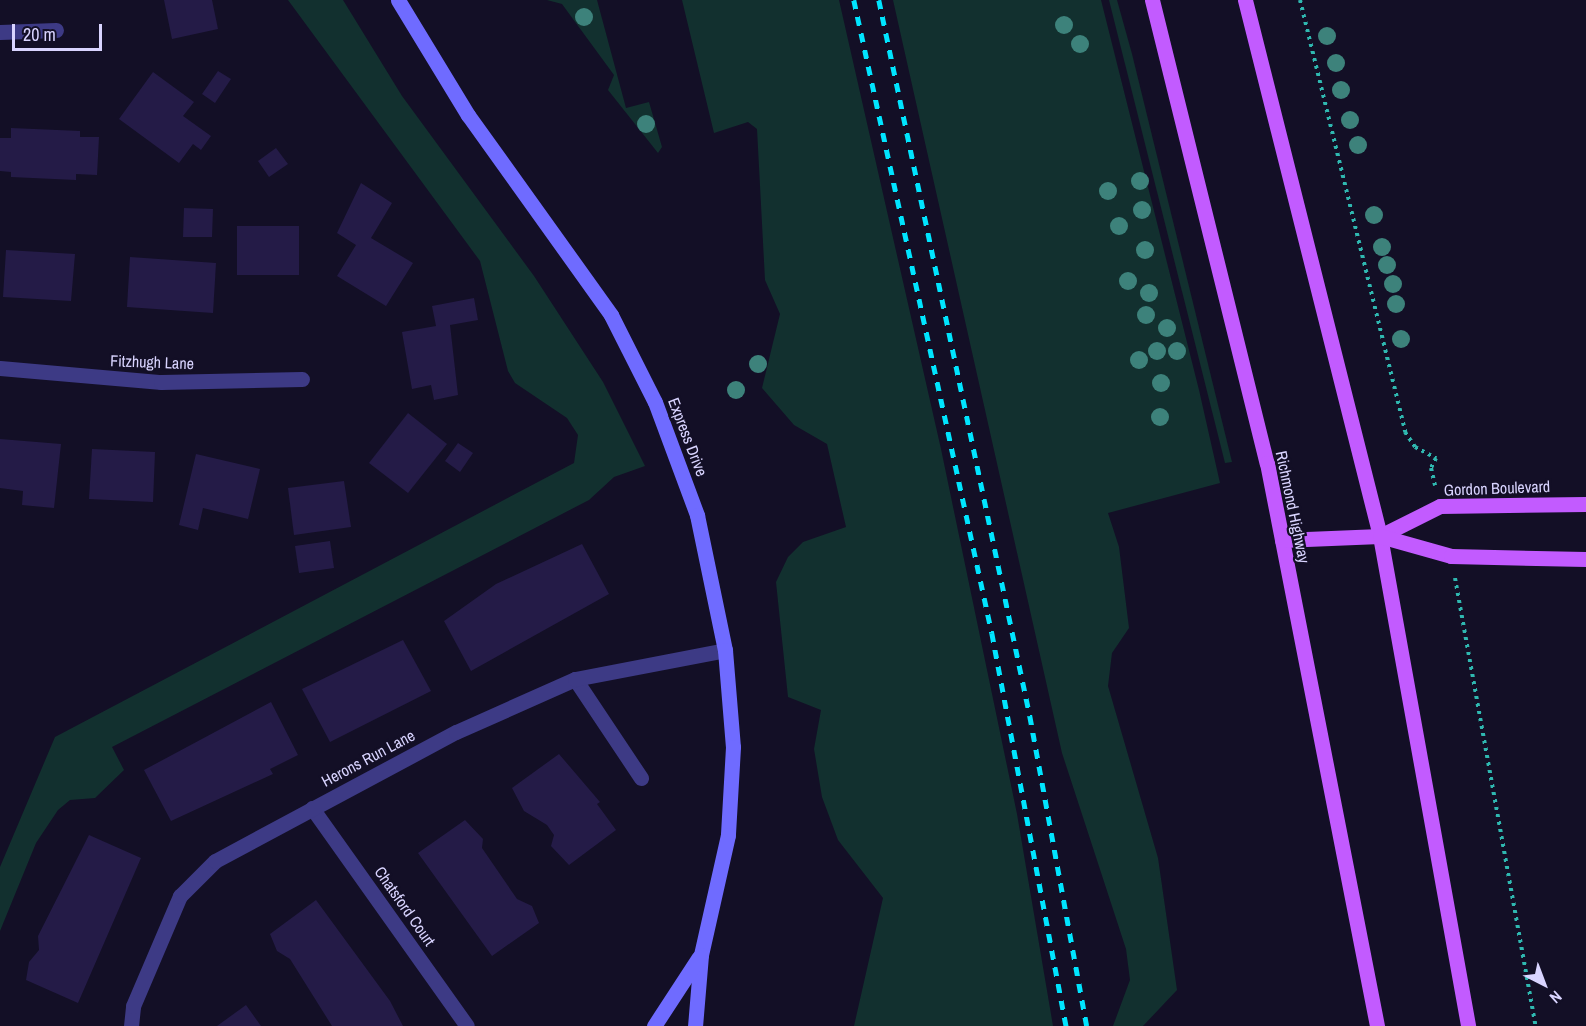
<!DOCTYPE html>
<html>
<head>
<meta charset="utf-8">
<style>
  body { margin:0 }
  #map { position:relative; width:1586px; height:1026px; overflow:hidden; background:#130f26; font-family:"Archivo Narrow",sans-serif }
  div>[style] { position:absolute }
  .green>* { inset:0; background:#12302f }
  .building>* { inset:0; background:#241b47 }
  .path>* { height:4px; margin-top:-2px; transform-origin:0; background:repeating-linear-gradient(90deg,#2fb8b0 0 3px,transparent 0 7.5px) }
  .street>* { height:15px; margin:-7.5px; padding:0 7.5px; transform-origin:7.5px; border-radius:7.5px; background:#3d3a85 }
  .secondary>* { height:15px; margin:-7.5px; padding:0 7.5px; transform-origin:7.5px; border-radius:7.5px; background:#6f6bff }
  .primary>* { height:15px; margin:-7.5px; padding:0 7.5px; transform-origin:7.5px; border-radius:7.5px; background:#c25bff }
  .rail>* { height:4.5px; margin-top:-2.25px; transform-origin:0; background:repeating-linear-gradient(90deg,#00e5ff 0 9px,transparent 0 17px) }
  .trees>* { width:18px; height:18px; margin:-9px; border-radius:50%; background:#3d827b }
  span { translate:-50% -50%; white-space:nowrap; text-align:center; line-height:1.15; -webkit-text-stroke:4.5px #130f26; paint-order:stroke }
  .street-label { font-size:16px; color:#d9d4ff }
  .north { position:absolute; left:1514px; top:954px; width:60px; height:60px; -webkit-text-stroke:4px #130f26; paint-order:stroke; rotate:138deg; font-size:16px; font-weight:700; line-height:24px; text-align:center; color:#d9d4ff }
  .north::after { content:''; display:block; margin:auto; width:21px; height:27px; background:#d9d4ff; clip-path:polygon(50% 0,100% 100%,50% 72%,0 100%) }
  .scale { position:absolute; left:12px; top:24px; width:90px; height:27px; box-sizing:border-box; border:3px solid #d9d4ff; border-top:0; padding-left:8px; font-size:18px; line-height:21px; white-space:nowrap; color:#d9d4ff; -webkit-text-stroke:4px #130f26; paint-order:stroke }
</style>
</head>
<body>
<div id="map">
  <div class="green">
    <i style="clip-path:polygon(288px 0,343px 0,402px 96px,534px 276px,603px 382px,645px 466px,614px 477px,589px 500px,112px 747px,124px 770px,95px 798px,70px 800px,58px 810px,36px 843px,0 931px,0 867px,55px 737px,574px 463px,578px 435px,567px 418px,515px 383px,508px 371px,480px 261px)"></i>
    <i style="clip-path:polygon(547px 0,597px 0,626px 108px,649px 102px,662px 147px,658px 153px,608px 90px,614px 75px,562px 4px)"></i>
    <i style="clip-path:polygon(682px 0,839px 0,941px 449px,1017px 814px,1053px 1026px,854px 1026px,883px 898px,838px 840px,822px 797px,814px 749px,821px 710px,788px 697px,776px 582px,788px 557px,803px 542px,846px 527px,827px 444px,794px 425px,762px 388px,780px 314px,765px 280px,757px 129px,748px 122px,714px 133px)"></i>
    <i style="clip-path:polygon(893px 0,1101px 0,1199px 390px,1220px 483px,1108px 513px,1119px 547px,1129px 628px,1112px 653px,1108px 686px,1158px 858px,1177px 990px,1143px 1026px,1113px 1026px,1130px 980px,1126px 949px,1062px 753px)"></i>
    <i style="clip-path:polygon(1109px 0,1117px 0,1132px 54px,1232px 462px,1225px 463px)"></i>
  </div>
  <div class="building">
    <i style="clip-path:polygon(164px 0,212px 0,218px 29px,172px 39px)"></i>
    <i style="clip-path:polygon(218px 71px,231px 79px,215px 103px,202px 94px)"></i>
    <i style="clip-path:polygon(153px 72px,194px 102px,183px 116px,211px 136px,201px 150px,193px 144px,179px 163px,119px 119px)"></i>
    <i style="clip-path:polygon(11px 128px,80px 131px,80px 137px,99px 137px,97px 175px,76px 174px,76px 180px,11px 177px,11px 172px,0 171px,0 138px,11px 138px)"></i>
    <i style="clip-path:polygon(276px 148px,288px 164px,269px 177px,258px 161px)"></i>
    <i style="clip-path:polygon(361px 183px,392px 203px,371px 238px,413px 263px,386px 306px,337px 276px,356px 245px,337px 233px)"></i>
    <i style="clip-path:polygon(184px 208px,213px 209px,212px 237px,183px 237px)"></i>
    <i style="clip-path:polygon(237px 226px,299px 226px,299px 275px,237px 275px)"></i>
    <i style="clip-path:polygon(6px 250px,75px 254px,71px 301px,3px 297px)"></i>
    <i style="clip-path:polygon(130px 257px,216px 263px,213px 313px,127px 307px)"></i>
    <i style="clip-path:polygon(474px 298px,478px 320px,450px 325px,458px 395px,434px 400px,431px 385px,412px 389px,402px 332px,436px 326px,432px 306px)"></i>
    <i style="clip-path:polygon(408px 413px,447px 444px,408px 493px,369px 463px)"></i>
    <i style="clip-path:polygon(0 439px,61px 444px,54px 508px,22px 505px,23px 491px,0 488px)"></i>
    <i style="clip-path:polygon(458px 443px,473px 453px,460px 472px,445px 461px)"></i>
    <i style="clip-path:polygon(92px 449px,155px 452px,153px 502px,89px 499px)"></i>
    <i style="clip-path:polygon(196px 454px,260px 469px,248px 519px,203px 508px,198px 530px,179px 525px)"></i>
    <i style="clip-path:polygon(344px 481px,351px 527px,294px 535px,288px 488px)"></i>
    <i style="clip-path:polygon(330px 541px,334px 568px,299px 573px,295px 546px)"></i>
    <i style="clip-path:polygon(582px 544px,609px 594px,471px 671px,444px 621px,496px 584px)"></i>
    <i style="clip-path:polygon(403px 640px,431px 691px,330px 742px,302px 689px)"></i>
    <i style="clip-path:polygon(271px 702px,298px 755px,270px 769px,273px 774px,171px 821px,144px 770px)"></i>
    <i style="clip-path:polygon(559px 754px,600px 802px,597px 804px,616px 830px,569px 865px,551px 846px,554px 835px,547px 825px,524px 811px,512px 788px)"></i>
    <i style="clip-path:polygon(465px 820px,483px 839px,482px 848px,517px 899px,532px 906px,539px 923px,492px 956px,418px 853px)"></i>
    <i style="clip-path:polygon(89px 835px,141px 858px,78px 1003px,26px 980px,29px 962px,39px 950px,38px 936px)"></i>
    <i style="clip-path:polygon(316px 900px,390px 1001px,403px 1026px,332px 1026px,290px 959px,277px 951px,270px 934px)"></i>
    <i style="clip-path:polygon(246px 1005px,261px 1026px,217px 1026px)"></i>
  </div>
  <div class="path">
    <i style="left:1300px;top:0;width:445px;rotate:76.3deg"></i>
    <i style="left:1405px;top:432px;width:18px;rotate:56deg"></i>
    <i style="left:1415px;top:447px;width:24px;rotate:28deg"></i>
    <i style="left:1436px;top:458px;width:11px;rotate:117deg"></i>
    <i style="left:1431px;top:468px;width:18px;rotate:77deg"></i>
    <i style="left:1455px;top:578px;width:455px;rotate:79.8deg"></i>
  </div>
  <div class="street">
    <i style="left:0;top:32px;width:56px;rotate:-2deg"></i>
    <i style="left:0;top:368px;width:162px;rotate:5deg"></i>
    <i style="left:161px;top:382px;width:141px;rotate:-1.2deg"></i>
    <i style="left:575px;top:679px;width:119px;rotate:56.3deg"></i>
    <i style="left:312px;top:808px;width:267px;rotate:54.6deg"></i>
    <i style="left:131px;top:1026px;width:20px;rotate:-84deg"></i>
    <i style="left:133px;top:1006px;width:120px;rotate:-66.9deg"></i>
    <i style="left:180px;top:896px;width:49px;rotate:-45deg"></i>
    <i style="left:215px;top:861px;width:273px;rotate:-28.2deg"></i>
    <i style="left:456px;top:732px;width:130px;rotate:-24deg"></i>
    <i style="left:575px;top:679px;width:153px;rotate:-10.9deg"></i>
  </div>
  <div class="secondary">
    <i style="left:398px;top:0;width:135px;rotate:58.7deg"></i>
    <i style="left:468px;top:115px;width:246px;rotate:54.4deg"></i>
    <i style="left:611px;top:315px;width:97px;rotate:63.2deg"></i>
    <i style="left:655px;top:402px;width:121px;rotate:69.6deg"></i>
    <i style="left:697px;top:515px;width:138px;rotate:78.3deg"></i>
    <i style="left:725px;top:650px;width:97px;rotate:85.3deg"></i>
    <i style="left:733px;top:747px;width:88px;rotate:93.3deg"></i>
    <i style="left:728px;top:835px;width:123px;rotate:102.7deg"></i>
    <i style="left:701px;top:955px;width:71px;rotate:94.8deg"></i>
    <i style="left:654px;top:1026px;width:82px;rotate:-56.9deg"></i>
  </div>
  <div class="primary">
    <i style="left:1152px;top:0;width:477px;rotate:76.1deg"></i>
    <i style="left:1267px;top:463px;width:574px;rotate:78.94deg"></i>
    <i style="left:1245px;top:0;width:553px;rotate:75.86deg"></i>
    <i style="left:1380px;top:536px;width:498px;rotate:79.8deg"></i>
    <i style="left:1380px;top:536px;width:67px;rotate:-26.6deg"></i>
    <i style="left:1440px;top:506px;width:146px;rotate:-0.8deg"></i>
    <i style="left:1282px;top:540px;width:98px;rotate:-2.3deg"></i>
    <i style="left:1380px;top:536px;width:74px;rotate:15.7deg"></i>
    <i style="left:1451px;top:556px;width:135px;rotate:1.3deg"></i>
  </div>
  <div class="rail">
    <i style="left:854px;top:0;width:648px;rotate:77.7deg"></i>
    <i style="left:992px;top:633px;width:400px;rotate:79.3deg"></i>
    <i style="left:879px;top:0;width:732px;rotate:78.09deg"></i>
    <i style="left:1030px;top:716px;width:315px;rotate:79.6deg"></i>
  </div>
  <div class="trees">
    <i style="left:584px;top:17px"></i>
    <i style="left:1064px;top:25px"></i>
    <i style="left:1327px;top:36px"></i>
    <i style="left:1080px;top:44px"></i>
    <i style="left:1336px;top:63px"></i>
    <i style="left:1341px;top:90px"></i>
    <i style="left:1350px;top:120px"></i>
    <i style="left:646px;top:124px"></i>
    <i style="left:1358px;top:145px"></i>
    <i style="left:1140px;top:181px"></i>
    <i style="left:1108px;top:191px"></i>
    <i style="left:1142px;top:210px"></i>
    <i style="left:1374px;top:215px"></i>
    <i style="left:1119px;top:226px"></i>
    <i style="left:1382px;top:247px"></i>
    <i style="left:1145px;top:250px"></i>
    <i style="left:1387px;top:265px"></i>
    <i style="left:1128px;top:281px"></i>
    <i style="left:1393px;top:284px"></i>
    <i style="left:1149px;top:293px"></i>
    <i style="left:1396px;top:304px"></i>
    <i style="left:1146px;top:315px"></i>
    <i style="left:1167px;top:328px"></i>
    <i style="left:1401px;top:339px"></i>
    <i style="left:1157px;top:351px"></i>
    <i style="left:1177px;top:351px"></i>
    <i style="left:1139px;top:360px"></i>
    <i style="left:758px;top:364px"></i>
    <i style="left:1161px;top:383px"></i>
    <i style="left:736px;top:390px"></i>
    <i style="left:1160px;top:417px"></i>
  </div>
  <div class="street-label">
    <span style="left:152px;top:362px;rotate:2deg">Fitzhugh Lane</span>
    <span style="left:688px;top:437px;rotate:69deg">Express Drive</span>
    <span style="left:1497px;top:488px;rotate:-2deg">Gordon Boulevard</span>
    <span style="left:1293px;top:507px;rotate:78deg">Richmond Highway</span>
    <span style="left:368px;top:758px;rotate:-28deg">Herons Run Lane</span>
    <span style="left:405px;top:906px;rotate:55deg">Chatsford Court</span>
  </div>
  <div class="north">N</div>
  <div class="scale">20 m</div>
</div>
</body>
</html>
